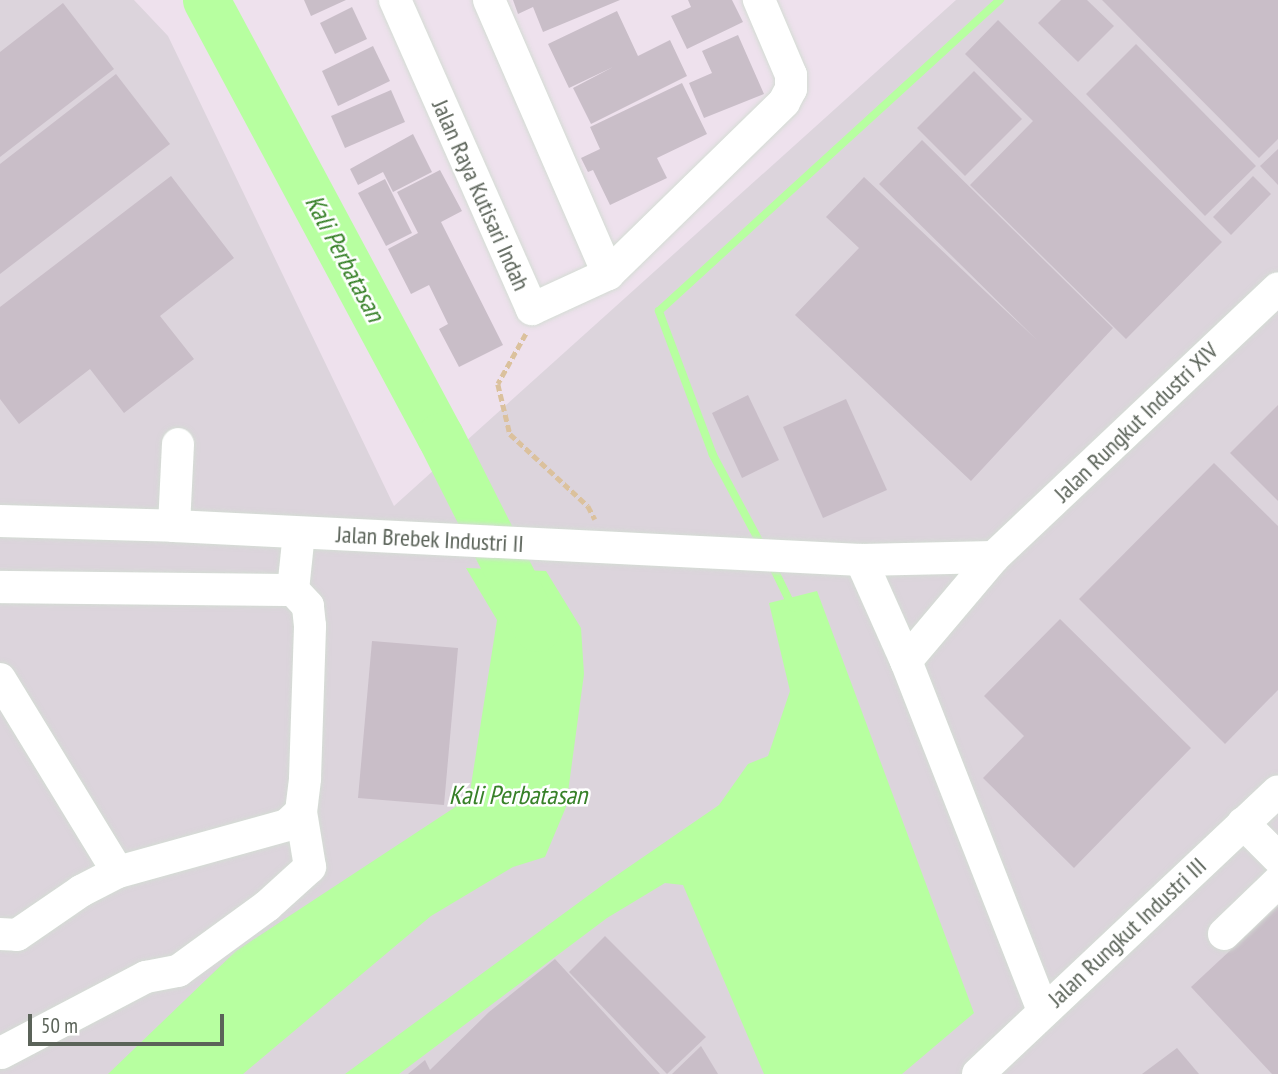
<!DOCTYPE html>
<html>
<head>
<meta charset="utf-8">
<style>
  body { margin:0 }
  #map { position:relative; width:1278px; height:1074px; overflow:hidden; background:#eee1ed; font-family:"PT Sans Narrow",sans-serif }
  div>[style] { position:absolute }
  .industrial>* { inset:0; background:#dcd4dc }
  .water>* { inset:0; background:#b7ffa0 }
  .stream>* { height:8px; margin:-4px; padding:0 4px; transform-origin:4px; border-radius:4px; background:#b7ffa0 }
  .river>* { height:47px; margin:-23.5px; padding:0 23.5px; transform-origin:23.5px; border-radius:23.5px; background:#b7ffa0 }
  .building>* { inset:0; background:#c9bec8 }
  .path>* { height:4.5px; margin-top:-2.25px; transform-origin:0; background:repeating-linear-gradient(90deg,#dbc19d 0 7px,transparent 0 10.5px) }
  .roads { filter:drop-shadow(0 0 2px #d4dcd4) drop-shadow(0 0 2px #d4dcd4) }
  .minor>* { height:32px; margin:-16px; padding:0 16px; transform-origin:16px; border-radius:16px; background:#fff }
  span { translate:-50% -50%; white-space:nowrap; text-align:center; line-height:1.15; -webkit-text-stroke:5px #fff; paint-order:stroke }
  .street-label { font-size:24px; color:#5b6359 }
  .water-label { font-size:26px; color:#378128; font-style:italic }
  .scale { position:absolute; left:28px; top:1014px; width:196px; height:32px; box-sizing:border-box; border:4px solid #5b6359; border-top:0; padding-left:9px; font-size:21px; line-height:24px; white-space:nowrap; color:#5b6359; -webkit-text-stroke:5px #fff; paint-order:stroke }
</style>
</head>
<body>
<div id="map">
  <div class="industrial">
    <i style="clip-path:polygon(0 0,134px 0,168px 36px,394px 506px,956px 0,1278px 0,1278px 1074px,0 1074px)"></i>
  </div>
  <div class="water">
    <i style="clip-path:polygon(466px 568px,546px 571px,581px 628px,584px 674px,566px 807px,545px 857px,513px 867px,431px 916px,243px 1074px,108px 1074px,236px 951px,469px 798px,497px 620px)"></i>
    <i style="clip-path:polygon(817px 591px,974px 1013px,902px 1074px,764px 1074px,683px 885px,665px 883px,607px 918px,399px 1074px,345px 1074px,604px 884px,719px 805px,748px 764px,768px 756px,790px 691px,769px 603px)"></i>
  </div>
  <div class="stream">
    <i style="left:763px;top:548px;width:106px;rotate:-118.3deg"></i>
    <i style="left:713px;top:455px;width:154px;rotate:-110.6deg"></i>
    <i style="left:659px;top:311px;width:462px;rotate:-42.4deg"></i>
    <i style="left:771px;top:563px;width:50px;rotate:63.9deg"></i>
  </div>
  <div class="river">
    <i style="left:206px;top:0;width:495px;rotate:61.8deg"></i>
    <i style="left:440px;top:436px;width:215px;rotate:63.2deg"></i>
  </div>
  <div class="building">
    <i style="clip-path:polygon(304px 0,346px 0,311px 16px)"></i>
    <i style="clip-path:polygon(513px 0,620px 0,543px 32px,533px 7px,518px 14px)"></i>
    <i style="clip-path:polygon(688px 0,732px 0,743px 22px,687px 49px,671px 16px,691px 7px)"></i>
    <i style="clip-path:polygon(1061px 0,1087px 0,1114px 26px,1078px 62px,1038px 23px)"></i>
    <i style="clip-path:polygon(1102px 0,1278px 0,1278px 139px,1259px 158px)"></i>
    <i style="clip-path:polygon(63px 3px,114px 69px,0 157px,0 52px)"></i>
    <i style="clip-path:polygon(352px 7px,367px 39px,335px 54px,320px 23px)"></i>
    <i style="clip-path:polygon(617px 11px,638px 56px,670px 40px,687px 76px,591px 124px,573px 88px,613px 67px,569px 88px,548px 44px)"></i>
    <i style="clip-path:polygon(998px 20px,1222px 242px,1126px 339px,970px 185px,1033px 121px,965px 54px)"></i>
    <i style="clip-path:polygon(738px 35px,764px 94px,704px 118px,689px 83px,712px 73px,702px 51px)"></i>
    <i style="clip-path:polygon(1136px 44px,1256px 166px,1205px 216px,1086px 94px)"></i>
    <i style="clip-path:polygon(373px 46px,390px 81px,338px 106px,322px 71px)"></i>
    <i style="clip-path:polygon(974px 71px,1022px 119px,965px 176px,917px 128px)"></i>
    <i style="clip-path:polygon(116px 74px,170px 144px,0 274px,0 164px)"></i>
    <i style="clip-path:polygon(682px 83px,707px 134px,657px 158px,667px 178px,610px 205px,593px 170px,588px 172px,581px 158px,600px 149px,590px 127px)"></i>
    <i style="clip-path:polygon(391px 90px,405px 122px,345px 148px,331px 116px)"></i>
    <i style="clip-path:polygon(413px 134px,432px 172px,393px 192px,383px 172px,358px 185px,350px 169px)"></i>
    <i style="clip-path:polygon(922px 140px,1113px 328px,971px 481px,795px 315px,859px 248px,826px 217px,864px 177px,1038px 341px,879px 184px)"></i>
    <i style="clip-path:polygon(1278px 149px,1278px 185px,1260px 166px)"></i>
    <i style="clip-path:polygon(440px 170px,462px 211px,441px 222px,503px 345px,459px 367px,439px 329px,448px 324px,429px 285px,411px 294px,388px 249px,418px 233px,397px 192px)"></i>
    <i style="clip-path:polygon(171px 176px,234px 258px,160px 316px,194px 359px,124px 413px,90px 369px,19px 424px,0 399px,0 307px)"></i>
    <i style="clip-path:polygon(1253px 176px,1271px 194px,1231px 235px,1213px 217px)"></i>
    <i style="clip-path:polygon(385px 179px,412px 233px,386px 246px,358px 193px)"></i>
    <i style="clip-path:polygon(748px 395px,779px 460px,742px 478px,712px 413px)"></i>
    <i style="clip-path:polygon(846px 399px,887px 490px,823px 518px,783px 427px)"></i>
    <i style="clip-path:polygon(1278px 405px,1278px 501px,1230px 453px)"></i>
    <i style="clip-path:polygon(1214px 463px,1278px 526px,1278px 690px,1225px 744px,1079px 599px)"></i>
    <i style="clip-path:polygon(1060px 619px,1191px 748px,1074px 868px,983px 778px,1024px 736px,984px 696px)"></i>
    <i style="clip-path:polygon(372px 641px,458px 648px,444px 805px,358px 798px)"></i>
    <i style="clip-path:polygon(1278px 906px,1278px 1074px,1272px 1074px,1191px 987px)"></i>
    <i style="clip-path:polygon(605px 936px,706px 1037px,667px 1074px,569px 972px)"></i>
    <i style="clip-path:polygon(555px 959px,660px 1074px,408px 1074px,425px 1060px,430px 1070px,489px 1012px)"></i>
    <i style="clip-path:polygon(701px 1046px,718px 1074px,672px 1074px)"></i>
    <i style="clip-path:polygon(1177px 1048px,1199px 1074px,1142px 1074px)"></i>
  </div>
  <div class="path">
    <i style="left:526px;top:334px;width:57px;rotate:119.2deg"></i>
    <i style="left:498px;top:384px;width:51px;rotate:76.5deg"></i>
    <i style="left:510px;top:434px;width:106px;rotate:42.7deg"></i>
    <i style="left:588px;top:506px;width:15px;rotate:62deg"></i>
  </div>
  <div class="roads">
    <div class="minor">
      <i style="left:395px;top:0;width:338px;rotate:66.1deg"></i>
      <i style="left:532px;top:309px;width:84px;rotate:-24.7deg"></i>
      <i style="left:608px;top:274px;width:246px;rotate:-44.3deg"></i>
      <i style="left:784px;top:102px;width:15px;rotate:-62deg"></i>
      <i style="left:791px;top:89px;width:14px;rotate:-90deg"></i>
      <i style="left:791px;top:75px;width:82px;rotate:-113.1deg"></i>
      <i style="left:489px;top:0;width:299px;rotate:66.5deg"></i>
      <i style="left:0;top:521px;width:174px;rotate:1.6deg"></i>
      <i style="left:174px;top:526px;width:688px;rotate:2.83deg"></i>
      <i style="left:861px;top:560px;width:133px;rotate:-1.3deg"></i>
      <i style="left:174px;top:526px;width:82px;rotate:-87.2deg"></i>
      <i style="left:861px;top:560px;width:111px;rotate:66deg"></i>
      <i style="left:906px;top:661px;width:375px;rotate:68.6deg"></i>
      <i style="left:0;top:587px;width:293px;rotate:0.6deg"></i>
      <i style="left:293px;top:590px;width:57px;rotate:-84deg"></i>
      <i style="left:906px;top:661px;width:136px;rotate:-49.8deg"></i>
      <i style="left:994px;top:557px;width:391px;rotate:-43.4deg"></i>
      <i style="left:0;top:679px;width:226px;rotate:58.6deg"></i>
      <i style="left:118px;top:872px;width:175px;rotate:-15.5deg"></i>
      <i style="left:287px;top:825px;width:19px;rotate:-43deg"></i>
      <i style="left:301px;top:812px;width:34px;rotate:-83deg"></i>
      <i style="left:305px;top:778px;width:152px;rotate:-88.1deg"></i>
      <i style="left:310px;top:626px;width:20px;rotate:-96deg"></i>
      <i style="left:308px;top:606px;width:22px;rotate:-133deg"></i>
      <i style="left:1243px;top:823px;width:49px;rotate:45deg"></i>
      <i style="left:0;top:934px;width:17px;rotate:3deg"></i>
      <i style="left:17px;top:935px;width:78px;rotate:-34.5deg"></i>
      <i style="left:81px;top:891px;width:42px;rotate:-27.2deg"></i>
      <i style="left:1224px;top:934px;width:75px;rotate:-43.9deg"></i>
      <i style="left:1px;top:1053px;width:164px;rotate:-27.7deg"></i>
      <i style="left:146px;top:977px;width:33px;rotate:-11deg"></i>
      <i style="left:178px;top:971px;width:110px;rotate:-36.1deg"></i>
      <i style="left:267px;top:906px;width:58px;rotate:-42.2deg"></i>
      <i style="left:310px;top:867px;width:56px;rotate:-99.3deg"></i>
      <i style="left:978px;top:1074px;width:412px;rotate:-43.3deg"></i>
    </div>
  </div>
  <div class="street-label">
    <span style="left:481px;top:195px;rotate:66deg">Jalan Raya Kutisari Indah</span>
    <span style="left:1136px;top:422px;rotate:-44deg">Jalan Rungkut Industri XIV</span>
    <span style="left:430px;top:539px;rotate:3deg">Jalan Brebek Industri II</span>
    <span style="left:1127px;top:932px;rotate:-43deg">Jalan Rungkut Industri III</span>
  </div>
  <div class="water-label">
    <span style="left:345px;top:258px;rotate:62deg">Kali Perbatasan</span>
    <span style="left:518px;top:795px">Kali Perbatasan</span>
  </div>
  <div class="scale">50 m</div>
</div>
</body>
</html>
